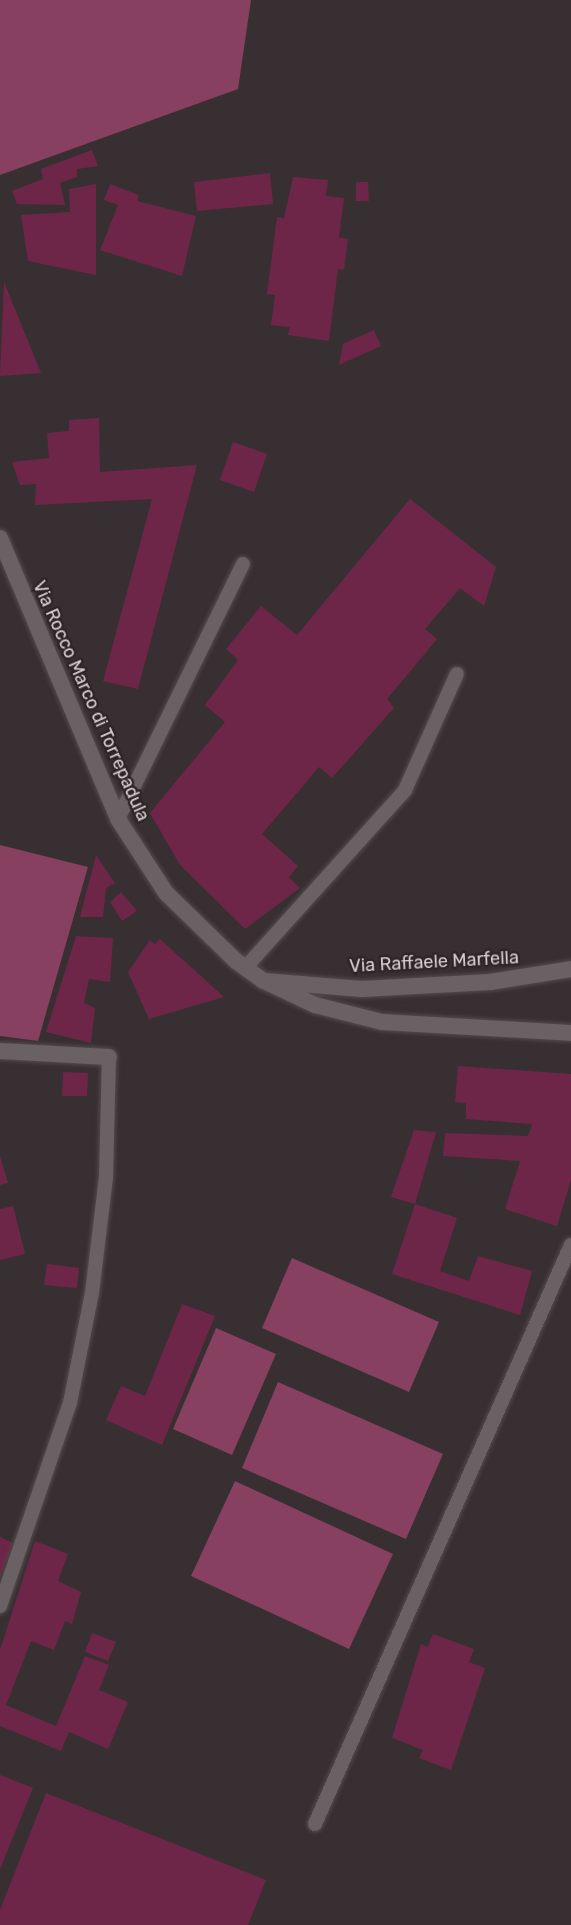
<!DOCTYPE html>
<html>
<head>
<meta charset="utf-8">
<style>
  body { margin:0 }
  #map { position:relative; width:571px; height:1925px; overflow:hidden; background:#382f32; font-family:Rubik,sans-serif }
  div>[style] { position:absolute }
  .green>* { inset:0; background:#87405f }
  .building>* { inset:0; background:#6e2648 }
  .roads { filter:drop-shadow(0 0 2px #534b4e) drop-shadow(0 0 2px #534b4e) }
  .service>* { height:14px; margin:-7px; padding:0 7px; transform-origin:7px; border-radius:7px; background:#6a6164 }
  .minor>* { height:16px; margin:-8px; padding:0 8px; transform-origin:8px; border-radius:8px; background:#6a6164 }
  .secondary>* { height:16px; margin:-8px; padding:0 8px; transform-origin:8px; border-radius:8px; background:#6a6164 }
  span { translate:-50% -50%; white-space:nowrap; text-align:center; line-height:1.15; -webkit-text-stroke:5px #2d2528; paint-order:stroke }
  .street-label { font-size:18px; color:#d7d1d3 }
</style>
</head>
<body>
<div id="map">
  <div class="green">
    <i style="clip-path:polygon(0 0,251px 0,238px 89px,0 175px)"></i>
    <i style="clip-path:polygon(0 845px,88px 867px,38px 1041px,0 1036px)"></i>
    <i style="clip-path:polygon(292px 1258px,439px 1322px,409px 1392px,262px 1328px)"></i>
    <i style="clip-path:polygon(216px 1328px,276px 1354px,232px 1455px,173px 1429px)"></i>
    <i style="clip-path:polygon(278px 1382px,443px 1454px,406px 1539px,242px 1468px)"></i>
    <i style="clip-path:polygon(235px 1481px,393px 1554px,349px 1649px,191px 1576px)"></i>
  </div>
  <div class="building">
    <i style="clip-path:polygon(92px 150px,98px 166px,77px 169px,77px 177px,60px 183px,65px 205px,17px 204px,12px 191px,43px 179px,41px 169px)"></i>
    <i style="clip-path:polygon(270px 173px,273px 204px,197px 211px,194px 182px)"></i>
    <i style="clip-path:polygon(293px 177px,328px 180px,326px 196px,344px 198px,339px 237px,348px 239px,344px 270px,338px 269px,329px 341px,288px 335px,290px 327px,271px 325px,275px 295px,267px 294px,277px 217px,284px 218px)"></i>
    <i style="clip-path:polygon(356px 182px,368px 182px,369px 201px,356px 201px)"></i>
    <i style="clip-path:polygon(96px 184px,96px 275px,28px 261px,21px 215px,70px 212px,69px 189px)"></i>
    <i style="clip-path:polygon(110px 184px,139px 195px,137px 201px,196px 216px,182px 276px,100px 250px,118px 205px,104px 200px)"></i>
    <i style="clip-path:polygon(4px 282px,41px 373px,0 376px)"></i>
    <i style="clip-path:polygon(374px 330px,381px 346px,339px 365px,343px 344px)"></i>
    <i style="clip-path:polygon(99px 418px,100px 472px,197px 465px,138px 689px,103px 681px,152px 499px,35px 505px,36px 484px,20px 485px,12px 462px,49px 458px,47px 433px,69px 431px,69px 420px)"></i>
    <i style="clip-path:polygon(233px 442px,267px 454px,254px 492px,220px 480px)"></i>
    <i style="clip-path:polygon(410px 499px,496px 567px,484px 606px,460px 588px,425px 629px,437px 639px,387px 699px,394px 708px,332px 778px,319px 767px,262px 834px,298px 866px,289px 877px,300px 888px,245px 929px,180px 865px,150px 813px,225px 722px,205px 705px,238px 660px,226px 649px,261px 606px,297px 635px)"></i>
    <i style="clip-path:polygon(96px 855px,115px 883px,106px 888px,103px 917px,80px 917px)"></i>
    <i style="clip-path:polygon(121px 892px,137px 911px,122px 921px,110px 902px)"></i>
    <i style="clip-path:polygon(76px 936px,113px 938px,110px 982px,89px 979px,84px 1003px,95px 1008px,91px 1043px,46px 1032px)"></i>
    <i style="clip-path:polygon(160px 939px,224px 997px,149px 1019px,128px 972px,150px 940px,155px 944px)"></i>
    <i style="clip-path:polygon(458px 1066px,571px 1074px,571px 1180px,557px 1226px,505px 1209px,520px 1161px,443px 1156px,445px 1133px,528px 1136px,532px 1124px,466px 1119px,466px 1103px,455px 1102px)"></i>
    <i style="clip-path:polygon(63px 1072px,88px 1073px,87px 1096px,62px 1096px)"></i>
    <i style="clip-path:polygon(414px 1130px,436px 1132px,415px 1204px,391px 1197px)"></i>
    <i style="clip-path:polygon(0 1156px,8px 1183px,0 1185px)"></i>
    <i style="clip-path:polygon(415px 1204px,457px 1218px,440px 1271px,469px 1281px,478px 1256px,532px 1271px,520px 1315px,392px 1274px)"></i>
    <i style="clip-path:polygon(13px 1206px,25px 1254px,0 1260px,0 1209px)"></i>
    <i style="clip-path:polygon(47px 1264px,79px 1268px,77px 1288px,44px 1285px)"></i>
    <i style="clip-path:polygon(182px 1304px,215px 1316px,162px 1445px,106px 1420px,121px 1386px,145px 1396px)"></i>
    <i style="clip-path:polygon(0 1537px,13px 1543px,0 1577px)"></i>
    <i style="clip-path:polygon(35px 1541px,68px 1554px,58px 1581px,81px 1592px,72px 1624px,65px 1621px,54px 1650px,31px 1641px,6px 1705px,56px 1726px,85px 1656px,109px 1665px,99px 1690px,128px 1702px,108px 1749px,69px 1732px,61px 1751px,0 1726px,0 1650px)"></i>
    <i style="clip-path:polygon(92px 1633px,116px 1642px,108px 1661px,85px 1652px)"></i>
    <i style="clip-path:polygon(433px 1634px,474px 1649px,469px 1662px,485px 1668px,451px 1770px,419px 1758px,423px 1750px,392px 1738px,421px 1644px,428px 1647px)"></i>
    <i style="clip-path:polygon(0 1775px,33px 1788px,0 1869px)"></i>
    <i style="clip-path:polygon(46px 1793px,266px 1880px,248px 1925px,0 1925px,0 1910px)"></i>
  </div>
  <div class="roads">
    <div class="service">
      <i style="left:118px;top:819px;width:284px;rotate:-63.9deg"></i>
      <i style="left:245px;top:968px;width:239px;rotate:-48deg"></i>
      <i style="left:405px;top:790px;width:127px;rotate:-65.9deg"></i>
      <i style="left:0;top:1606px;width:215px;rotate:-71deg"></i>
      <i style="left:70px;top:1403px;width:112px;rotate:-78.7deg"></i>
      <i style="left:92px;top:1293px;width:116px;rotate:-83.1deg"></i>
      <i style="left:106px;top:1178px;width:121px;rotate:-88.6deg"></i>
      <i style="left:315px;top:1824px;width:633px;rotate:-66.15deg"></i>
    </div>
    <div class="minor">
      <i style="left:264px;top:981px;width:98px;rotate:4.7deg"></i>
      <i style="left:362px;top:989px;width:128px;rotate:-3.1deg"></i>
      <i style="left:490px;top:982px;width:82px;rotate:-9.1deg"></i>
      <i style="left:0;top:1051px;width:109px;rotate:3.2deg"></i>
    </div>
    <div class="secondary">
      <i style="left:0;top:538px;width:305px;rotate:67.2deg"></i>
      <i style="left:118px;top:819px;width:88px;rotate:57deg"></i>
      <i style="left:166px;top:893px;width:98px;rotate:44.2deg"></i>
      <i style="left:236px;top:961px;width:32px;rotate:36deg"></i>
      <i style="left:262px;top:980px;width:59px;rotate:25.3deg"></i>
      <i style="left:315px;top:1005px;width:69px;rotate:14.2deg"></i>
      <i style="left:382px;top:1022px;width:189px;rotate:3.3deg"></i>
    </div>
  </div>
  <div class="street-label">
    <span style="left:91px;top:701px;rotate:66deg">Via Rocco Marco di Torrepadula</span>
    <span style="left:434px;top:962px;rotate:-3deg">Via Raffaele Marfella</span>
  </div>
</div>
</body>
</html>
